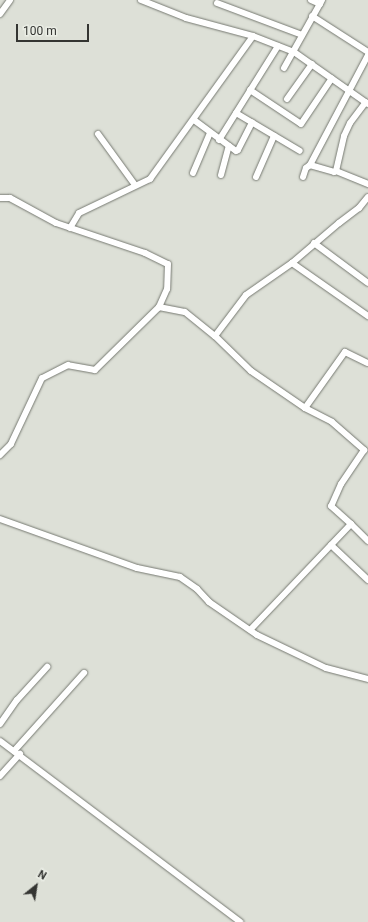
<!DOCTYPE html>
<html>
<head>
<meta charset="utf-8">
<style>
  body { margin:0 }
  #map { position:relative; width:368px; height:922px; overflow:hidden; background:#dde0d7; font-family:Roboto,sans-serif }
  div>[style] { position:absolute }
  .roads { filter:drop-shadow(0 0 1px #767971) drop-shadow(0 0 1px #767971) }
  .minor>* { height:6px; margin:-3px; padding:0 3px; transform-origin:3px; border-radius:3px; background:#fff }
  span { translate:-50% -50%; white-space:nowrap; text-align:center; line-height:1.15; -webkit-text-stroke:3px #eaede5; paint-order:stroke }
  .north { position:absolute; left:16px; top:866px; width:40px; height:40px; -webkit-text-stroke:3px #eaede5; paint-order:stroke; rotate:30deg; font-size:11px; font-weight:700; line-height:16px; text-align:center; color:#343532 }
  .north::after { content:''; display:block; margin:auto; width:14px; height:18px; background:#343532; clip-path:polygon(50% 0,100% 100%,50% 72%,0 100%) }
  .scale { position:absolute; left:16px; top:24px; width:73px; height:18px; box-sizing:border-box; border:2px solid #343532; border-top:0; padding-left:5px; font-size:12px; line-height:14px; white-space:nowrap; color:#343532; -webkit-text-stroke:3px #eaede5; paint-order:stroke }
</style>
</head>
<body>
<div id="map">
  <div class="roads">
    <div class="minor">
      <i style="left:141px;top:0;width:48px;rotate:21.8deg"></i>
      <i style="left:186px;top:18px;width:69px;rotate:15deg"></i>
      <i style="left:253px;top:36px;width:44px;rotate:21.3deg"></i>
      <i style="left:294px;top:52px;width:90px;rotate:35.1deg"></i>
      <i style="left:311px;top:0;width:10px;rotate:24deg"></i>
      <i style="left:217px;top:3px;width:91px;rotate:20.6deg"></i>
      <i style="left:0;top:14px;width:17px;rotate:-54deg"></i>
      <i style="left:312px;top:16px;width:67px;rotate:32.7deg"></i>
      <i style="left:284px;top:68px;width:78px;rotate:-60.8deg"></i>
      <i style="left:250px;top:90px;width:61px;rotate:33.7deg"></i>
      <i style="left:301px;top:124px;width:55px;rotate:-56deg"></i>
      <i style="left:287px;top:99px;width:43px;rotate:-54.5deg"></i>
      <i style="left:236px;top:113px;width:74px;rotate:30.7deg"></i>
      <i style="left:194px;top:120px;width:52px;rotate:36.4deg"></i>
      <i style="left:236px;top:151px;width:2px;rotate:-27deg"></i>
      <i style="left:238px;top:150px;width:31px;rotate:-63deg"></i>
      <i style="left:98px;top:134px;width:63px;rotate:54deg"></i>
      <i style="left:219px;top:140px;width:111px;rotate:-57.9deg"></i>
      <i style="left:310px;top:165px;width:124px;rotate:-62.2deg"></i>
      <i style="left:336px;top:171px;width:36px;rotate:-77deg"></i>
      <i style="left:344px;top:136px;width:14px;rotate:-65deg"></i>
      <i style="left:350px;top:123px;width:26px;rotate:-53deg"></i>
      <i style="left:193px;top:173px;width:43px;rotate:-67deg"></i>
      <i style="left:221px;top:175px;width:30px;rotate:-75deg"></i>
      <i style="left:256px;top:177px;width:45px;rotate:-66.3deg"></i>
      <i style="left:303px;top:177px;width:9px;rotate:-72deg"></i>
      <i style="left:306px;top:168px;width:5px;rotate:-37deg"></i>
      <i style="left:310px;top:165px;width:25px;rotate:16deg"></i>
      <i style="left:334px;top:172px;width:2px;rotate:-27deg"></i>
      <i style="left:336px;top:171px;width:35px;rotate:22deg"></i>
      <i style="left:0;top:198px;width:10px"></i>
      <i style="left:10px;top:198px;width:52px;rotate:28.5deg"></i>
      <i style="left:56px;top:223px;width:94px;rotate:18.6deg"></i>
      <i style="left:145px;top:253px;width:25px;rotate:26deg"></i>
      <i style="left:168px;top:264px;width:25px;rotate:92deg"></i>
      <i style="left:167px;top:289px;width:20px;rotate:114deg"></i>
      <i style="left:159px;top:307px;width:90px;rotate:135.5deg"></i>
      <i style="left:95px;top:370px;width:27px;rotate:-170deg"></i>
      <i style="left:68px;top:365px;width:29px;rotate:153deg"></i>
      <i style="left:42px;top:378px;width:73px;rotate:115.2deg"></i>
      <i style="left:11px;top:444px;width:16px;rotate:135deg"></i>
      <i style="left:70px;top:228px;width:17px;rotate:-59deg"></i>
      <i style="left:79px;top:213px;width:79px;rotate:-25.6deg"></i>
      <i style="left:150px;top:179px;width:176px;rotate:-54.2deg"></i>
      <i style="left:314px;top:243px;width:67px;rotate:36.5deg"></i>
      <i style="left:292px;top:263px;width:93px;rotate:34.9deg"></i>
      <i style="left:159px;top:307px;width:26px;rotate:11deg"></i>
      <i style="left:185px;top:312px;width:38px;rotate:39deg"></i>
      <i style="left:215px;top:336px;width:50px;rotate:44.2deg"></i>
      <i style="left:251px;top:371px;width:65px;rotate:34.4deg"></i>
      <i style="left:305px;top:408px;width:30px;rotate:27deg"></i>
      <i style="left:332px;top:422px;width:43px;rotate:41.2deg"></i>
      <i style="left:364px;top:450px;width:41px;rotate:124.1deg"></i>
      <i style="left:341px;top:484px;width:24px;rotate:114deg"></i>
      <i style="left:331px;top:506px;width:27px;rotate:42deg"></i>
      <i style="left:351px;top:524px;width:146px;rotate:133.6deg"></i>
      <i style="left:215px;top:336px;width:51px;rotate:-52.9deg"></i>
      <i style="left:246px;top:295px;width:56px;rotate:-34.8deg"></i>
      <i style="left:292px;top:263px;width:62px;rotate:-40.4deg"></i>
      <i style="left:339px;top:223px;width:25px;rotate:-37deg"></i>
      <i style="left:359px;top:208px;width:14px;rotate:-51deg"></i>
      <i style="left:305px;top:408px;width:69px;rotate:-54.5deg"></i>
      <i style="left:345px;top:352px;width:25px;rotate:26deg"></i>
      <i style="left:0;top:519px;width:145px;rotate:19.7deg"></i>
      <i style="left:137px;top:568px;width:44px;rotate:11.8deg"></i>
      <i style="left:180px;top:577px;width:21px;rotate:35deg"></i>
      <i style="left:197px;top:589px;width:18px;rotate:47deg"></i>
      <i style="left:209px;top:602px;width:58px;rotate:34.5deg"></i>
      <i style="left:257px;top:635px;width:76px;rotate:25.6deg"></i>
      <i style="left:326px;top:668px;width:43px;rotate:14.7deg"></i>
      <i style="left:351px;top:524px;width:24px;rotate:45deg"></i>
      <i style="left:331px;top:545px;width:51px;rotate:43.4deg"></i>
      <i style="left:0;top:724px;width:29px;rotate:-55deg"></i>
      <i style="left:17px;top:700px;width:45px;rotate:-47.7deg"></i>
      <i style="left:0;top:741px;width:301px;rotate:37deg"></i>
      <i style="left:14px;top:751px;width:105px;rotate:-48.1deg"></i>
      <i style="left:0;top:776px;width:30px;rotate:-48deg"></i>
    </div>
  </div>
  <div class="north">N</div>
  <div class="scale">100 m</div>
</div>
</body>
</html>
